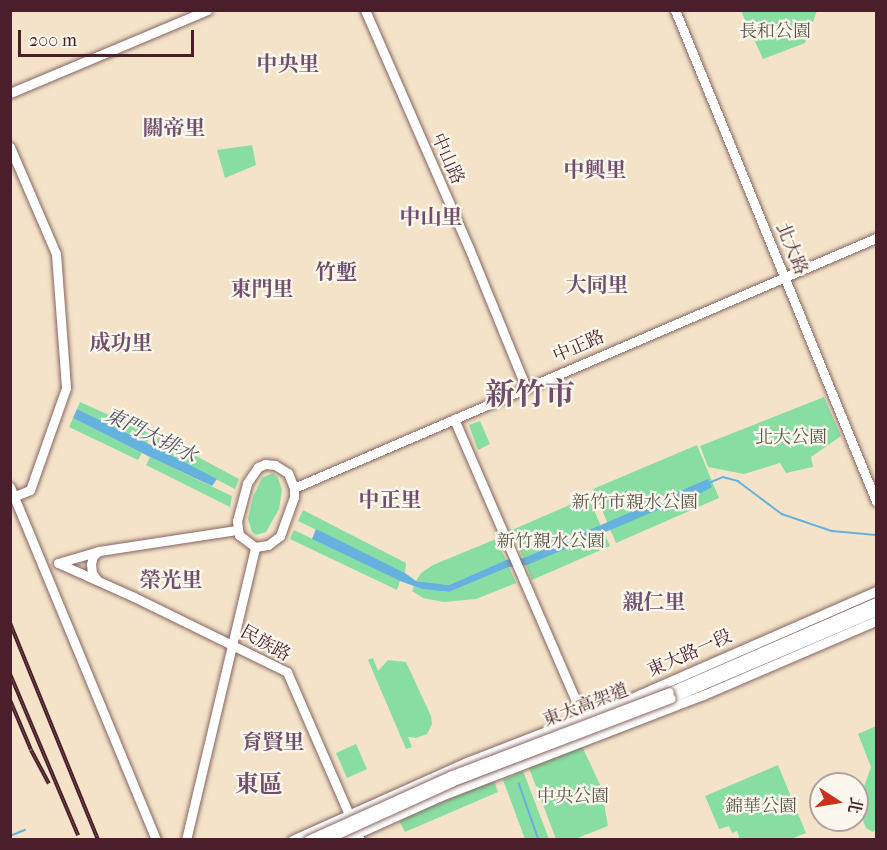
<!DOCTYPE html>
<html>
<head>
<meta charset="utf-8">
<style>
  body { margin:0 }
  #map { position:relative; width:887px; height:850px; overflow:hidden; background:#f4e3c9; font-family:"IM FELL French Canon","Noto Serif TC",serif }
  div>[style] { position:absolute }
  .green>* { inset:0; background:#88dea2 }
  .water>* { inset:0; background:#64b2dd }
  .stream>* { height:1.5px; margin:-0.75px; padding:0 0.75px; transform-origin:0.75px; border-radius:0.75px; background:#64b2dd }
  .roads { filter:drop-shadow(0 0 2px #866462) drop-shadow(0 0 2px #866462) }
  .secondary>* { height:9px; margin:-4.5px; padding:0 4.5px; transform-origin:4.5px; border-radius:4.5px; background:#fff }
  .rail>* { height:4px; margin-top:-2px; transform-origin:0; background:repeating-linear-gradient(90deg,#fbf7ec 0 4.5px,#4a1f2b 0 9px); box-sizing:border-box; border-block:2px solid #4a1f2b }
  .bridges { filter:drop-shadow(0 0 2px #866462) drop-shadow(0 0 2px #866462) }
  .secondary-bridge>* { height:9px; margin:-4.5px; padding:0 4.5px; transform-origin:4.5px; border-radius:4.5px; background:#fff }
  span { translate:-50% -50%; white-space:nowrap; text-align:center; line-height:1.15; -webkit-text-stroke:4.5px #fbf7ec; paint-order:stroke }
  .park-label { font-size:18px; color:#5d584f }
  .street-label { font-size:18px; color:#4a1f2b }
  .water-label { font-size:20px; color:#535269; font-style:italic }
  .quarter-label { font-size:21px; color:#714e6b; font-weight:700 }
  .district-label { font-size:24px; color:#714e6b; font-weight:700 }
  .town-label { font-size:30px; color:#714e6b; font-weight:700 }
  .frame { position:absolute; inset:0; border:12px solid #4a1f2b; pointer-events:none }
  .north { position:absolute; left:809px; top:772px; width:60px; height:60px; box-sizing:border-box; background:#fbf7ec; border:2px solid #b4a19f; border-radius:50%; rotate:102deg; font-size:16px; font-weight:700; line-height:24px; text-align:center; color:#4a1f2b }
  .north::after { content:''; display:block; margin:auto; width:21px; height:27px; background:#c8321e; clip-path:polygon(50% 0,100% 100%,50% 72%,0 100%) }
  .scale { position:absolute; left:18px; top:30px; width:176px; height:27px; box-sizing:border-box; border:3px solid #4a1f2b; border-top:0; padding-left:8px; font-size:18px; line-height:21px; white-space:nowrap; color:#4a1f2b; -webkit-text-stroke:4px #fbf7ec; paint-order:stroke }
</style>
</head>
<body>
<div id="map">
  <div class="green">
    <i style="clip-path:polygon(741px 11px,817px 11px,805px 43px,763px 59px)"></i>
    <i style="clip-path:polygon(252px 145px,256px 165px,225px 178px,217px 150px)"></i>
    <i style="clip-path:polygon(824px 397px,841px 436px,811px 457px,813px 467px,786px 473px,780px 463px,744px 474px,708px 467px,700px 446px)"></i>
    <i style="clip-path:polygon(80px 402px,151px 434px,147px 443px,77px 409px)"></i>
    <i style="clip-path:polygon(73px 418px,142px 453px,138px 460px,69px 427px)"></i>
    <i style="clip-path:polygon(480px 421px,490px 444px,478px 450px,469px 425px)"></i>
    <i style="clip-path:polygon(159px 436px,239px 479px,235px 489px,154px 447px)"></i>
    <i style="clip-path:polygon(697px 445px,719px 498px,616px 543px,593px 489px)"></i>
    <i style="clip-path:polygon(150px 457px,232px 496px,230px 507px,146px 465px)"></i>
    <i style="clip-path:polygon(273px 473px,278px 478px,282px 490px,279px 509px,266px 532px,256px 535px,252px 532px,248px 519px,253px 497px,262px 478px)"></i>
    <i style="clip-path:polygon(588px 497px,610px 546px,532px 580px,512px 530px)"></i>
    <i style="clip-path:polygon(303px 510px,406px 563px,405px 573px,298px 521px)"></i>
    <i style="clip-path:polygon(294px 530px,400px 581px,397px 590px,290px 539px)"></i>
    <i style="clip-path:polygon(496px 539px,506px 560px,449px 585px,416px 581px,421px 573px,433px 565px)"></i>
    <i style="clip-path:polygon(509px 567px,516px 583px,476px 599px,444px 602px,423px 598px,412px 591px,414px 586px,422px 589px,449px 592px)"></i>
    <i style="clip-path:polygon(373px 658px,378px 671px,388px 660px,406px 662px,431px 716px,432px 724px,427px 734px,416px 738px,408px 737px,412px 747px,406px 749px,368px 660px)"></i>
    <i style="clip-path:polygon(876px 726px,876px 830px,873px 832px,866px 828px,857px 806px,871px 767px,858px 734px)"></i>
    <i style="clip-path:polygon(356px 744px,367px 769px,347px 778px,336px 753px)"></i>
    <i style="clip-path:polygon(582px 746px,601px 787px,608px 826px,575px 839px,556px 839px,529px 768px)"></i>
    <i style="clip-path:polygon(778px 765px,806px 833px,791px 839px,740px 840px,737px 831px,732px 833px,729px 826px,719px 829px,705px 796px)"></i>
    <i style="clip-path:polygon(523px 771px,549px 839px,525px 839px,503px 780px)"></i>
    <i style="clip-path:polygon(494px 780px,498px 792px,405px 832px,399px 821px)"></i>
  </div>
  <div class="water">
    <i style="clip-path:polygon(77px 409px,147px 443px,217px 479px,212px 486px,150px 457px,73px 418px)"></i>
    <i style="clip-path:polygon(708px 479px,712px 487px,690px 499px,684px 499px,527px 565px,509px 567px,449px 592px,422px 589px,400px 581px,312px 539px,316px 529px,405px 573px,416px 581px,449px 585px,506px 560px,524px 558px)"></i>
  </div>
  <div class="stream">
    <i style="left:709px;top:483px;width:15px;rotate:-23deg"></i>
    <i style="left:723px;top:477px;width:16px;rotate:15deg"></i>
    <i style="left:738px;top:481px;width:55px;rotate:36.9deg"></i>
    <i style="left:782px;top:514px;width:53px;rotate:18.8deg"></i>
    <i style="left:832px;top:531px;width:44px;rotate:5.2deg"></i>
    <i style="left:519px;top:783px;width:60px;rotate:70.7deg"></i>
    <i style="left:10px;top:836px;width:16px;rotate:-22deg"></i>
  </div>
  <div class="roads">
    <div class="secondary">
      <i style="left:365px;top:10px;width:260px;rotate:66.4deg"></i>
      <i style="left:469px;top:248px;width:151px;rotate:67.8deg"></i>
      <i style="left:675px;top:10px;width:531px;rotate:67.74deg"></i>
      <i style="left:10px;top:93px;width:214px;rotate:-22.8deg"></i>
      <i style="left:10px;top:147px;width:116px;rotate:66.7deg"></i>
      <i style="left:56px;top:254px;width:134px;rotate:85.7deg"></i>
      <i style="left:66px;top:388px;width:108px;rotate:109.4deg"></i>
      <i style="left:30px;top:490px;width:16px;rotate:158deg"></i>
      <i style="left:454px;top:419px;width:330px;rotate:66.6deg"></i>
      <i style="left:265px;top:464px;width:10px;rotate:6deg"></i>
      <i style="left:275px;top:465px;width:15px;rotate:32deg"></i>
      <i style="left:288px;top:473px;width:16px;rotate:68deg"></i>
      <i style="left:294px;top:488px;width:9px;rotate:90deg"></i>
      <i style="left:294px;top:497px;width:41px;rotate:109.7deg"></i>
      <i style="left:280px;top:536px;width:15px;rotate:143deg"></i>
      <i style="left:268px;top:545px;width:13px;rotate:171deg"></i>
      <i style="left:255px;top:547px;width:20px;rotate:-143deg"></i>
      <i style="left:239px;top:535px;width:14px;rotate:-98deg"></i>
      <i style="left:237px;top:521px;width:39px;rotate:-75deg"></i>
      <i style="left:247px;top:483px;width:19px;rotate:-55deg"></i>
      <i style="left:258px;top:467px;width:8px;rotate:-23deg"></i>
      <i style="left:10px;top:487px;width:382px;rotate:67.5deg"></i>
      <i style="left:294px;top:488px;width:633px;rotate:-23.25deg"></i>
      <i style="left:58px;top:563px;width:83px;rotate:24.1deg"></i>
      <i style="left:134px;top:597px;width:170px;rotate:26.1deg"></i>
      <i style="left:287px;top:672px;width:183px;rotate:66.5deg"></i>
      <i style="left:58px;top:563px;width:43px;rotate:-16.3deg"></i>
      <i style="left:99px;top:551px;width:139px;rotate:-8.7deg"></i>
      <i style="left:97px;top:580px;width:9px;rotate:-126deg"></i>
      <i style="left:92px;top:573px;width:9px;rotate:-96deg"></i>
      <i style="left:91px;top:564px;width:8px;rotate:-76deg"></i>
      <i style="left:93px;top:556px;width:8px;rotate:-40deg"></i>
      <i style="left:669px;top:692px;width:226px;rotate:-23.5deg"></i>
      <i style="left:671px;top:698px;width:223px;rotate:-23deg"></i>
      <i style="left:186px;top:840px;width:301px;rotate:-76.7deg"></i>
      <i style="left:292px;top:840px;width:194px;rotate:-24.1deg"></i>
      <i style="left:469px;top:761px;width:172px;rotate:-21.2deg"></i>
      <i style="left:629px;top:699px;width:270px;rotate:-23.6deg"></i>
      <i style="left:343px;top:840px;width:107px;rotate:-24.2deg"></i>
      <i style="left:441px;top:796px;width:281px;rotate:-21.1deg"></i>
      <i style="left:703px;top:695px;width:188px;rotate:-23.2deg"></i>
    </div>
  </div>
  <div class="rail">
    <i style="left:10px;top:623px;width:234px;rotate:67.9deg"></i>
    <i style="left:10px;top:674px;width:175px;rotate:67.1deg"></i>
    <i style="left:10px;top:700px;width:54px;rotate:67.2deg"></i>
    <i style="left:31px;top:750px;width:38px;rotate:62deg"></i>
  </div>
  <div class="bridges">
    <div class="secondary-bridge">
      <i style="left:308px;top:840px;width:158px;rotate:-24.3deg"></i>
      <i style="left:452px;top:775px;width:232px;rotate:-20.9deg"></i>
      <i style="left:324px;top:840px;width:140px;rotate:-24.5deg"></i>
      <i style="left:451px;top:782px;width:235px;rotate:-20.9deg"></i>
    </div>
  </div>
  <div class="park-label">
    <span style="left:775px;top:32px">長和公園</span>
    <span style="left:791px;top:438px">北大公園</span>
    <span style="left:635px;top:503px">新竹市親水公園</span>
    <span style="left:551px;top:542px">新竹親水公園</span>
    <span style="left:573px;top:797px">中央公園</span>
    <span style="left:761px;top:807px">錦華公園</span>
  </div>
  <div class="street-label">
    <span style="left:447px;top:159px;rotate:66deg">中山路</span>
    <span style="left:791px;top:249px;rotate:68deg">北大路</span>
    <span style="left:579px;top:347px;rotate:-23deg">中正路</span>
    <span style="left:265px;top:644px;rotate:29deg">民族路</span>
    <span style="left:690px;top:654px;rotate:-24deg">東大路一段</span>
    <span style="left:586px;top:706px;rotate:-21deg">東大高架道</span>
  </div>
  <div class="water-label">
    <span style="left:151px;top:435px;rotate:26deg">東門大排水</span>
  </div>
  <div class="quarter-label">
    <span style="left:288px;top:64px">中央里</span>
    <span style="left:174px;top:128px">關帝里</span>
    <span style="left:595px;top:170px">中興里</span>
    <span style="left:431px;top:217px">中山里</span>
    <span style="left:336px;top:272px">竹塹</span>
    <span style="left:597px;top:285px">大同里</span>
    <span style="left:262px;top:289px">東門里</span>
    <span style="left:121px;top:343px">成功里</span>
    <span style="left:390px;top:500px">中正里</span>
    <span style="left:171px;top:580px">榮光里</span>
    <span style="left:654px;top:602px">親仁里</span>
    <span style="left:273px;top:742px">育賢里</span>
  </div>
  <div class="district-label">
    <span style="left:259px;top:785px">東區</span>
  </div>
  <div class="town-label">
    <span style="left:530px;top:395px">新竹市</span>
  </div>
  <div class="frame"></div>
  <div class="north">北</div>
  <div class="scale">200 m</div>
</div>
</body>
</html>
